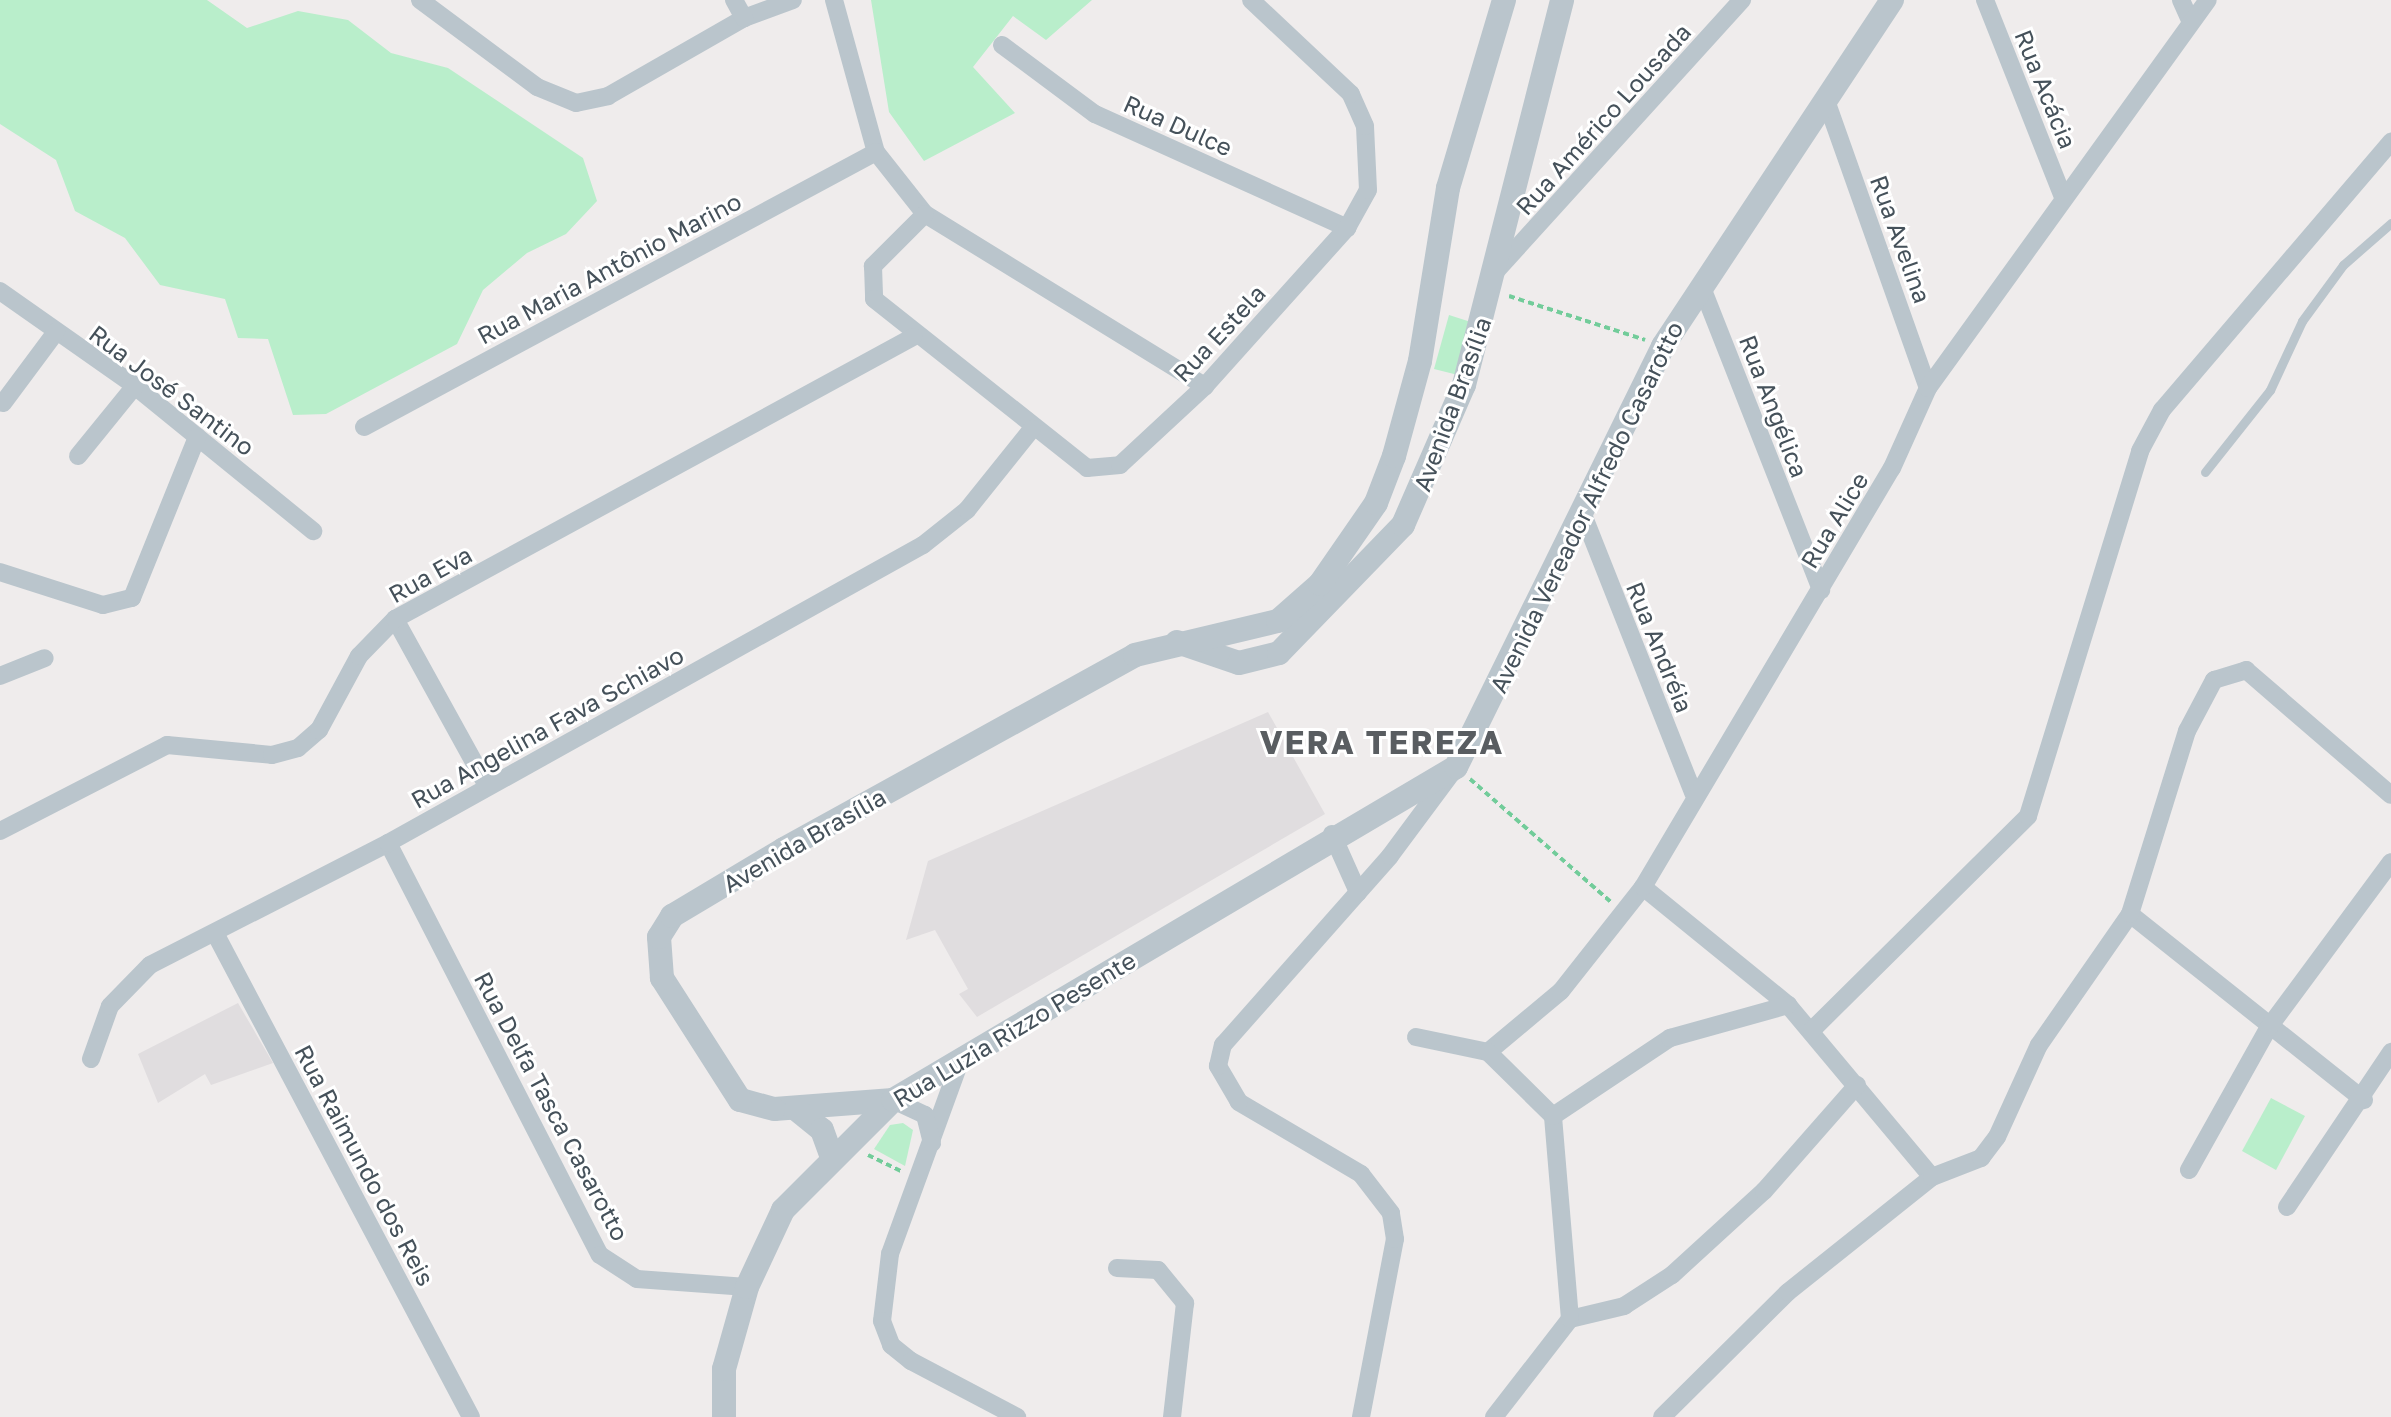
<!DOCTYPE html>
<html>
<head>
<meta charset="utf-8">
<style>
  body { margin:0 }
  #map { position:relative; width:2391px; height:1417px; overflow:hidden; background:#efecec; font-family:"Golos Text",sans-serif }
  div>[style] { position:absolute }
  .education>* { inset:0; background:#e0dddf }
  .green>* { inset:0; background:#b9eecb }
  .path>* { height:4px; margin-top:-2px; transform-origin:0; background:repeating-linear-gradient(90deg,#72cc9a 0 6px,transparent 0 10px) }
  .service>* { height:9px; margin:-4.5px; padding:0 4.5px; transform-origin:4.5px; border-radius:4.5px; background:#bac5cc }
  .minor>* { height:18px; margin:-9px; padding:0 9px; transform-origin:9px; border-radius:9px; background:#bac5cc }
  .tertiary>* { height:24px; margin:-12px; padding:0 12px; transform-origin:12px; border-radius:12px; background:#bac5cc }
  span { translate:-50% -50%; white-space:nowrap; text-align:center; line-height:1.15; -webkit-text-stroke:6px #fff; paint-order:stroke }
  .street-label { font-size:24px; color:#45515a }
  .district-label { font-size:32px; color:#595d61; font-weight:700; letter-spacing:2px }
</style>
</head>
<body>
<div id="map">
  <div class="education">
    <i style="clip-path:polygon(1268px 712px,1325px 814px,977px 1017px,959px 994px,968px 989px,935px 930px,906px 940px,928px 861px)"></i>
    <i style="clip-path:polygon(238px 1003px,273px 1063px,211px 1085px,205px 1074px,158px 1103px,138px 1054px)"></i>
  </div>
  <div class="green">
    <i style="clip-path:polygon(0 0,207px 0,247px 28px,298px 11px,348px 20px,391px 53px,448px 68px,583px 158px,597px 201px,566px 234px,527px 253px,483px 290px,457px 344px,326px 414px,293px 415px,268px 339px,238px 338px,225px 299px,160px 285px,125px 238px,75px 211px,56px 160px,0 124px)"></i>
    <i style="clip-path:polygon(871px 0,1092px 0,1046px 40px,1013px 16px,973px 67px,1015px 113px,924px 161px,889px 112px)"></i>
    <i style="clip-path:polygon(1449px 315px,1474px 323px,1458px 375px,1434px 369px)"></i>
    <i style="clip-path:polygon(2271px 1098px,2305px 1116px,2276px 1170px,2242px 1151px)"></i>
    <i style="clip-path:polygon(903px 1123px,913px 1130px,905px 1166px,874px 1149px,890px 1125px)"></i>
  </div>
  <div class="path">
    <i style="left:1509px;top:296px;width:143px;rotate:17.9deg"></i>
    <i style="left:1470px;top:779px;width:187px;rotate:41.1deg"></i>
    <i style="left:868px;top:1155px;width:37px;rotate:26deg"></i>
  </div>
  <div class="service">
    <i style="left:2205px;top:472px;width:105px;rotate:-51.6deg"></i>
    <i style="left:2270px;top:390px;width:76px;rotate:-65.1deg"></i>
    <i style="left:2302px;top:321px;width:69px;rotate:-53.8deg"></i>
    <i style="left:2343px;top:265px;width:64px;rotate:-41.2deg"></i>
  </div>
  <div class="minor">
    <i style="left:420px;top:0;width:146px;rotate:36.6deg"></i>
    <i style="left:537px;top:87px;width:42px;rotate:22.3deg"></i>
    <i style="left:576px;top:103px;width:33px;rotate:-12deg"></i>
    <i style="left:608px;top:96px;width:157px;rotate:-29.8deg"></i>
    <i style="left:744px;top:18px;width:52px;rotate:-20.2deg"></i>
    <i style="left:734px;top:0;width:21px;rotate:61deg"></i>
    <i style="left:834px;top:0;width:158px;rotate:74.6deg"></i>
    <i style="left:876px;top:152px;width:79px;rotate:51.7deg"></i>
    <i style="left:925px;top:214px;width:329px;rotate:31.6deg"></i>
    <i style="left:1985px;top:0;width:212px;rotate:68.4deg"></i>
    <i style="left:2181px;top:0;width:22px;rotate:66deg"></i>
    <i style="left:1002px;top:45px;width:116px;rotate:36.6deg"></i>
    <i style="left:1095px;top:114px;width:277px;rotate:24.3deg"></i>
    <i style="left:1828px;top:106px;width:299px;rotate:70.5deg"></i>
    <i style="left:925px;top:214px;width:74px;rotate:135deg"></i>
    <i style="left:873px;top:266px;width:33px;rotate:88deg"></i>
    <i style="left:874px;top:299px;width:272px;rotate:38.4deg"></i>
    <i style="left:1087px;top:468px;width:33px;rotate:-5deg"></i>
    <i style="left:1120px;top:465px;width:116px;rotate:-42.9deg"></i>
    <i style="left:1205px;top:386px;width:212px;rotate:-48.1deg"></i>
    <i style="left:1347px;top:228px;width:43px;rotate:-61.1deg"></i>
    <i style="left:1368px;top:190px;width:64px;rotate:-92.7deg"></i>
    <i style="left:1365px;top:126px;width:35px;rotate:-114deg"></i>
    <i style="left:1351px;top:94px;width:137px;rotate:-136.8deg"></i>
    <i style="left:1497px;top:270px;width:365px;rotate:-47.8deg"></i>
    <i style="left:1701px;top:285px;width:328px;rotate:68.5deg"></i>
    <i style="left:0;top:291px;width:160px;rotate:35.1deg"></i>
    <i style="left:131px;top:383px;width:235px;rotate:39.1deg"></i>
    <i style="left:3px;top:403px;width:89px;rotate:-53.3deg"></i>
    <i style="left:364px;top:427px;width:581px;rotate:-28.24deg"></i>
    <i style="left:78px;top:456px;width:89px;rotate:-50.9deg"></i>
    <i style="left:1584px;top:517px;width:297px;rotate:68.4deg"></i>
    <i style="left:0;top:572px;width:108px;rotate:17.8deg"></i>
    <i style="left:103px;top:605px;width:30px;rotate:-14deg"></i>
    <i style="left:132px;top:598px;width:174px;rotate:-68deg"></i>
    <i style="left:395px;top:619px;width:191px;rotate:61.1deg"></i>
    <i style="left:0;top:676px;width:48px;rotate:-21.8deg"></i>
    <i style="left:0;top:831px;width:188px;rotate:-27.2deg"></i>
    <i style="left:167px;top:745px;width:105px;rotate:5.4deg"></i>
    <i style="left:272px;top:755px;width:27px;rotate:-15deg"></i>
    <i style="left:298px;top:748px;width:28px;rotate:-41deg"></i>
    <i style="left:319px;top:730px;width:84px;rotate:-61.6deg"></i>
    <i style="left:359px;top:656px;width:52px;rotate:-45.8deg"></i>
    <i style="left:395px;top:619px;width:590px;rotate:-28.56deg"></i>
    <i style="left:1332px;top:834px;width:64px;rotate:65.9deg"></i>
    <i style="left:388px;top:843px;width:463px;rotate:62.8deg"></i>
    <i style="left:600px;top:1255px;width:44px;rotate:33deg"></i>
    <i style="left:637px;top:1279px;width:110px;rotate:4.2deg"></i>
    <i style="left:1643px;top:887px;width:187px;rotate:39.1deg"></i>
    <i style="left:1788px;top:1005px;width:224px;rotate:50.1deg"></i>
    <i style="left:2130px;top:914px;width:299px;rotate:38.5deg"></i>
    <i style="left:216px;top:935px;width:545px;rotate:62.12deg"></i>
    <i style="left:1812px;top:1030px;width:304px;rotate:-44.7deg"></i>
    <i style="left:2028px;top:816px;width:382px;rotate:-72.9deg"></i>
    <i style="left:2140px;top:451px;width:47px;rotate:-61.8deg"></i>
    <i style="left:2162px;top:410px;width:353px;rotate:-49.5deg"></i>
    <i style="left:1416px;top:1037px;width:74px;rotate:11.8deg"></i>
    <i style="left:1488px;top:1052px;width:95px;rotate:-39.9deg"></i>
    <i style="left:1561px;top:991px;width:132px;rotate:-51.7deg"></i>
    <i style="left:1643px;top:887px;width:487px;rotate:-59.3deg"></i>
    <i style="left:1892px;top:468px;width:88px;rotate:-65.8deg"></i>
    <i style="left:1928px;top:388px;width:478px;rotate:-54.2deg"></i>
    <i style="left:1488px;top:1052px;width:91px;rotate:44.6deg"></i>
    <i style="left:91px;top:1059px;width:56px;rotate:-70.3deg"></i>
    <i style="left:110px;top:1006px;width:57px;rotate:-45.7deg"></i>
    <i style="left:150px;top:965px;width:267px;rotate:-27.1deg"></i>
    <i style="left:388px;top:843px;width:612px;rotate:-29.12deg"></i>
    <i style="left:923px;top:545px;width:56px;rotate:-38.5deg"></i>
    <i style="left:967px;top:510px;width:104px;rotate:-51.3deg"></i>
    <i style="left:958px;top:1067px;width:199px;rotate:110deg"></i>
    <i style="left:890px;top:1254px;width:67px;rotate:96.8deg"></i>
    <i style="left:882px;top:1321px;width:26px;rotate:69deg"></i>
    <i style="left:891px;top:1345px;width:26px;rotate:39deg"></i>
    <i style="left:911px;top:1361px;width:120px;rotate:27.8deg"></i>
    <i style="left:893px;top:1100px;width:35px;rotate:25deg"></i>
    <i style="left:925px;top:1115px;width:29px;rotate:76deg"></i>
    <i style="left:2189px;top:1170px;width:164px;rotate:-60.8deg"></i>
    <i style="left:2269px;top:1027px;width:205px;rotate:-53.5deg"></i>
    <i style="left:2287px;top:1207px;width:187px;rotate:-56.1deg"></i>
    <i style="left:1117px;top:1268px;width:41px;rotate:2.8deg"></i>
    <i style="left:1158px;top:1270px;width:43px;rotate:50.7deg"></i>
    <i style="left:1185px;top:1303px;width:115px;rotate:96.5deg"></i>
    <i style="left:1570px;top:1319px;width:56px;rotate:-13.5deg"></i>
    <i style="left:1624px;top:1306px;width:57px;rotate:-32.9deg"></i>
    <i style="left:1672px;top:1275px;width:125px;rotate:-42.4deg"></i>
    <i style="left:1764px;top:1191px;width:141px;rotate:-48.7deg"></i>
    <i style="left:1361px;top:1417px;width:181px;rotate:-79.2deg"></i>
    <i style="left:1395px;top:1239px;width:26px;rotate:-99deg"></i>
    <i style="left:1391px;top:1213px;width:49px;rotate:-127.6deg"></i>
    <i style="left:1361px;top:1174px;width:142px;rotate:-149.5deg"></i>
    <i style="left:1239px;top:1102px;width:42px;rotate:-120.3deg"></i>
    <i style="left:1218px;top:1066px;width:22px;rotate:-77deg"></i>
    <i style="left:1223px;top:1045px;width:252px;rotate:-48.5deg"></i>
    <i style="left:1390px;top:856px;width:102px;rotate:-53.4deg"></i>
    <i style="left:1494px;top:1417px;width:124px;rotate:-52.2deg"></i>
    <i style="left:1570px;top:1319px;width:204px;rotate:-94.8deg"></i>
    <i style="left:1553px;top:1116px;width:141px;rotate:-33.7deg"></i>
    <i style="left:1670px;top:1038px;width:123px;rotate:-15.6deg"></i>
    <i style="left:1662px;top:1417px;width:177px;rotate:-44.8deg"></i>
    <i style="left:1788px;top:1292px;width:184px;rotate:-38.6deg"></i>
    <i style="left:1932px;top:1177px;width:53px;rotate:-21.2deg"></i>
    <i style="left:1981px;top:1158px;width:26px;rotate:-53deg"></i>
    <i style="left:1997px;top:1137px;width:101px;rotate:-65.5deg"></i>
    <i style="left:2039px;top:1045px;width:160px;rotate:-55.2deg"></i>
    <i style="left:2130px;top:914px;width:192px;rotate:-72.7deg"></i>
    <i style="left:2187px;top:731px;width:58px;rotate:-62.1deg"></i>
    <i style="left:2214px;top:680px;width:34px;rotate:-17deg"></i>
    <i style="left:2246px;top:670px;width:191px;rotate:40.8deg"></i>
  </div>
  <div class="tertiary">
    <i style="left:1177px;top:642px;width:65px;rotate:18.7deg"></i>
    <i style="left:1239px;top:663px;width:41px;rotate:-14deg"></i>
    <i style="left:1279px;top:653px;width:178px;rotate:-45.9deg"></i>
    <i style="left:1403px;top:525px;width:153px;rotate:-66.5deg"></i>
    <i style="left:1464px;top:385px;width:397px;rotate:-75.7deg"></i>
    <i style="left:893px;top:1100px;width:119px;rotate:175.7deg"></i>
    <i style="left:774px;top:1109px;width:35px;rotate:-165deg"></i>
    <i style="left:740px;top:1100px;width:145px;rotate:-122.6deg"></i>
    <i style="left:662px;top:978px;width:41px;rotate:-94.2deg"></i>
    <i style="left:659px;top:937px;width:25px;rotate:-58deg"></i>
    <i style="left:672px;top:916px;width:131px;rotate:-30.9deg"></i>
    <i style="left:784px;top:849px;width:401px;rotate:-28.9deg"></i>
    <i style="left:1135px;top:655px;width:147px;rotate:-13.4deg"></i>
    <i style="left:1278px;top:621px;width:56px;rotate:-41.4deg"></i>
    <i style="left:1320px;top:584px;width:98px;rotate:-55.3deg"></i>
    <i style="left:1376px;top:503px;width:50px;rotate:-69deg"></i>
    <i style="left:1394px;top:456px;width:98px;rotate:-74.7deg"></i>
    <i style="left:1420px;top:361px;width:175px;rotate:-80.8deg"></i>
    <i style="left:1448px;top:188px;width:196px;rotate:-73.4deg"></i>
    <i style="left:796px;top:1109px;width:33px;rotate:39deg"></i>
    <i style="left:822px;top:1130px;width:29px;rotate:70deg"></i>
    <i style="left:724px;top:1417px;width:48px;rotate:-90deg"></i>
    <i style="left:724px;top:1369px;width:85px;rotate:-74.3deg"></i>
    <i style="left:747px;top:1287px;width:85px;rotate:-64.9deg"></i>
    <i style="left:783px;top:1210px;width:156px;rotate:-45deg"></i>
    <i style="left:893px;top:1100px;width:654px;rotate:-30.6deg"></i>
    <i style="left:1456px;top:767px;width:469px;rotate:-63.8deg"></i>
    <i style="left:1663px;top:346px;width:415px;rotate:-56.5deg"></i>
  </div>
  <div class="street-label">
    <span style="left:2046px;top:89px;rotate:68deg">Rua Acácia</span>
    <span style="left:1603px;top:119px;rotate:-48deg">Rua Américo Lousada</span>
    <span style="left:1178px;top:125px;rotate:24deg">Rua Dulce</span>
    <span style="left:1901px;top:239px;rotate:70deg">Rua Avelina</span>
    <span style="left:609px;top:268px;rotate:-28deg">Rua Maria Antônio Marino</span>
    <span style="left:1219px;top:333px;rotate:-47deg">Rua Estela</span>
    <span style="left:172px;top:390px;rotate:37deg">Rua José Santino</span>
    <span style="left:1452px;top:404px;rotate:-70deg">Avenida Brasília</span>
    <span style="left:1774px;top:406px;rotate:69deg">Rua Angélica</span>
    <span style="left:1586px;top:507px;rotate:-64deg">Avenida Vereador Alfredo Casarotto</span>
    <span style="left:1834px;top:520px;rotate:-59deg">Rua Alice</span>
    <span style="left:430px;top:574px;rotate:-29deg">Rua Eva</span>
    <span style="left:1660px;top:647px;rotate:68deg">Rua Andréia</span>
    <span style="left:547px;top:727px;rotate:-29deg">Rua Angelina Fava Schiavo</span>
    <span style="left:804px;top:840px;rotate:-30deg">Avenida Brasília</span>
    <span style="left:1014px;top:1029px;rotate:-31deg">Rua Luzia Rizzo Pesente</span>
    <span style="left:552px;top:1106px;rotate:62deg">Rua Delfa Tasca Casarotto</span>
    <span style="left:365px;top:1165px;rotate:62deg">Rua Raimundo dos Reis</span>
  </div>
  <div class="district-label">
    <span style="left:1382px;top:742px">VERA TEREZA</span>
  </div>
</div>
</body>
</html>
